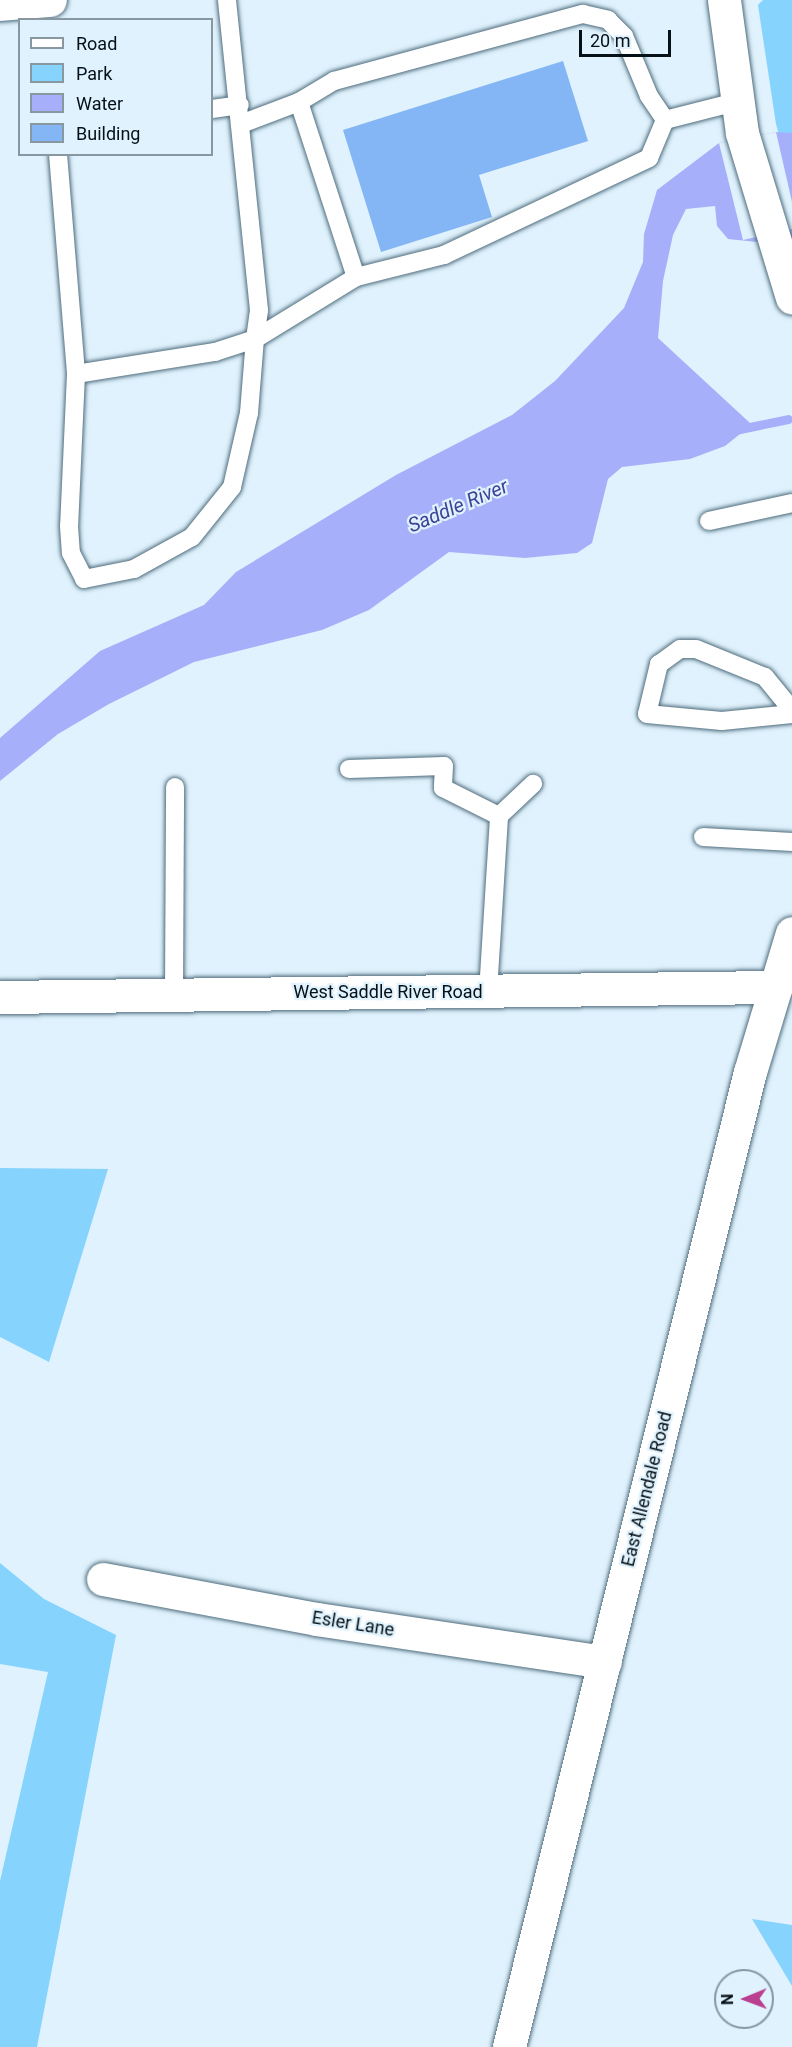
<!DOCTYPE html>
<html>
<head>
<meta charset="utf-8">
<style>
  body { margin:0 }
  #map { position:relative; width:792px; height:2047px; overflow:hidden; background:#dff2fd; font-family:Roboto,sans-serif }
  div>[style] { position:absolute }
  .green>* { inset:0; background:#86d3fd }
  .water>* { inset:0; background:#a6b0fa }
  .pier>* { inset:0; background:#dff2fd }
  .stream>* { height:9px; margin:-4.5px; padding:0 4.5px; transform-origin:4.5px; border-radius:4.5px; background:#a6b0fa }
  .building>* { inset:0; background:#84b5f4 }
  .roads { filter:drop-shadow(0 0 2px #4f6c7c) drop-shadow(0 0 2px #4f6c7c) }
  .service>* { height:18px; margin:-9px; padding:0 9px; transform-origin:9px; border-radius:9px; background:#fff }
  .minor>* { height:33px; margin:-16.5px; padding:0 16.5px; transform-origin:16.5px; border-radius:16.5px; background:#fff }
  .secondary>* { height:33px; margin:-16.5px; padding:0 16.5px; transform-origin:16.5px; border-radius:16.5px; background:#fff }
  span { translate:-50% -50%; white-space:nowrap; text-align:center; line-height:1.15; -webkit-text-stroke:4.5px #dff2fd; paint-order:stroke }
  .street-label { font-size:18px; color:#061017 }
  .water-label { font-size:20px; color:#3f4296; font-style:italic }
  .legend { position:absolute; left:18px; top:18px; width:195px; height:138px; box-sizing:border-box; background:#dff2fd; border:2px solid #8898a1; margin:0; padding:8px 10px; list-style:none; font-size:18px; color:#061017 }
  .legend li { display:flex; align-items:center; gap:12px; height:30px }
  .legend b { width:30px; border:2px solid #8898a1 }
  .north { position:absolute; left:714px; top:1969px; width:60px; height:60px; box-sizing:border-box; background:#dff2fd; border:2px solid #8898a1; border-radius:50%; rotate:269deg; font-size:16px; font-weight:700; line-height:24px; text-align:center; color:#061017 }
  .north::after { content:''; display:block; margin:auto; width:21px; height:27px; background:#bb3f90; clip-path:polygon(50% 0,100% 100%,50% 72%,0 100%) }
  .scale { position:absolute; left:579px; top:30px; width:92px; height:27px; box-sizing:border-box; border:3px solid #061017; border-top:0; padding-left:8px; font-size:18px; line-height:21px; white-space:nowrap; color:#061017; -webkit-text-stroke:4px #dff2fd; paint-order:stroke }
</style>
</head>
<body>
<div id="map">
  <div class="green">
    <i style="clip-path:polygon(763px 0,792px 0,792px 182px,776px 124px,758px 5px)"></i>
    <i style="clip-path:polygon(0 1168px,108px 1169px,49px 1362px,0 1337px)"></i>
    <i style="clip-path:polygon(0 1563px,44px 1599px,116px 1635px,37px 2047px,0 2047px,0 1881px,48px 1672px,0 1664px)"></i>
    <i style="clip-path:polygon(752px 1919px,792px 1925px,792px 1986px)"></i>
  </div>
  <div class="water">
    <i style="clip-path:polygon(776px 132px,792px 133px,792px 238px,767px 243px,728px 239px,717px 226px,715px 206px,686px 209px,673px 235px,663px 281px,658px 338px,750px 423px,740px 434px,725px 446px,690px 459px,622px 467px,608px 479px,592px 543px,577px 553px,525px 558px,449px 552px,369px 610px,322px 630px,194px 662px,109px 704px,58px 734px,0 781px,0 738px,100px 651px,204px 605px,236px 572px,396px 475px,512px 415px,555px 381px,624px 308px,643px 262px,644px 234px,657px 190px,719px 143px)"></i>
  </div>
  <div class="pier">
    <i style="clip-path:polygon(776px 132px,792px 202px,792px 229px,743px 240px,719px 143px)"></i>
  </div>
  <div class="stream">
    <i style="left:735px;top:430px;width:54px;rotate:-11.7deg"></i>
  </div>
  <div class="building">
    <i style="clip-path:polygon(563px 61px,588px 141px,479px 175px,492px 217px,381px 252px,343px 130px)"></i>
  </div>
  <div class="roads">
    <div class="service">
      <i style="left:299px;top:102px;width:184px;rotate:72deg"></i>
      <i style="left:356px;top:277px;width:91px;rotate:-14deg"></i>
      <i style="left:444px;top:255px;width:227px;rotate:-25.3deg"></i>
      <i style="left:649px;top:158px;width:41px;rotate:-67.2deg"></i>
      <i style="left:212px;top:109px;width:28px;rotate:-8deg"></i>
      <i style="left:665px;top:120px;width:73px;rotate:-14.2deg"></i>
      <i style="left:241px;top:124px;width:62px;rotate:-20.8deg"></i>
      <i style="left:299px;top:102px;width:41px;rotate:-31deg"></i>
      <i style="left:334px;top:81px;width:258px;rotate:-15.1deg"></i>
      <i style="left:583px;top:14px;width:26px;rotate:13deg"></i>
      <i style="left:608px;top:20px;width:23px;rotate:45deg"></i>
      <i style="left:624px;top:36px;width:65px;rotate:67.4deg"></i>
      <i style="left:649px;top:96px;width:29px;rotate:56deg"></i>
      <i style="left:58px;top:154px;width:221px;rotate:85.3deg"></i>
      <i style="left:76px;top:374px;width:141px;rotate:-9deg"></i>
      <i style="left:215px;top:352px;width:42px;rotate:-18deg"></i>
      <i style="left:255px;top:339px;width:29px;rotate:-82deg"></i>
      <i style="left:259px;top:310px;width:312px;rotate:-95.9deg"></i>
      <i style="left:76px;top:374px;width:152px;rotate:92.6deg"></i>
      <i style="left:69px;top:526px;width:27px;rotate:86deg"></i>
      <i style="left:71px;top:553px;width:29px;rotate:63deg"></i>
      <i style="left:84px;top:579px;width:51px;rotate:-11.3deg"></i>
      <i style="left:134px;top:569px;width:66px;rotate:-28.9deg"></i>
      <i style="left:192px;top:537px;width:64px;rotate:-51.3deg"></i>
      <i style="left:232px;top:487px;width:76px;rotate:-77.1deg"></i>
      <i style="left:249px;top:413px;width:74px;rotate:-85.4deg"></i>
      <i style="left:255px;top:339px;width:119px;rotate:-31.5deg"></i>
      <i style="left:709px;top:521px;width:85px;rotate:-12.2deg"></i>
      <i style="left:792px;top:710px;width:43px;rotate:-129.3deg"></i>
      <i style="left:765px;top:677px;width:74px;rotate:-157.9deg"></i>
      <i style="left:696px;top:649px;width:16px;rotate:180deg"></i>
      <i style="left:680px;top:649px;width:26px;rotate:144deg"></i>
      <i style="left:659px;top:664px;width:51px;rotate:103.5deg"></i>
      <i style="left:647px;top:714px;width:75px;rotate:5.3deg"></i>
      <i style="left:722px;top:721px;width:70px;rotate:-5.7deg"></i>
      <i style="left:349px;top:769px;width:95px;rotate:-1.8deg"></i>
      <i style="left:444px;top:766px;width:22px;rotate:93deg"></i>
      <i style="left:443px;top:788px;width:63px;rotate:26.6deg"></i>
      <i style="left:499px;top:816px;width:47px;rotate:-43.3deg"></i>
      <i style="left:703px;top:837px;width:89px;rotate:3.2deg"></i>
      <i style="left:488px;top:992px;width:176px;rotate:-86.4deg"></i>
      <i style="left:174px;top:994px;width:207px;rotate:-89.7deg"></i>
    </div>
    <div class="minor">
      <i style="left:103px;top:1579px;width:218px;rotate:10.6deg"></i>
      <i style="left:317px;top:1619px;width:291px;rotate:8.5deg"></i>
    </div>
    <div class="secondary">
      <i style="left:724px;top:0;width:134px;rotate:82.3deg"></i>
      <i style="left:742px;top:133px;width:172px;rotate:73.1deg"></i>
      <i style="left:0;top:4px;width:50px;rotate:-4.6deg"></i>
      <i style="left:0;top:997px;width:776px;rotate:-0.74deg"></i>
      <i style="left:509px;top:2047px;width:1004px;rotate:-76.12deg"></i>
      <i style="left:750px;top:1072px;width:145px;rotate:-73.2deg"></i>
    </div>
  </div>
  <div class="street-label">
    <span style="left:388px;top:992px">West Saddle River Road</span>
    <span style="left:647px;top:1489px;rotate:-76deg">East Allendale Road</span>
    <span style="left:353px;top:1624px;rotate:9deg">Esler Lane</span>
  </div>
  <div class="water-label">
    <span style="left:458px;top:506px;rotate:-23deg">Saddle River</span>
  </div>
  <ul class="legend">
  <li><b style="height:8px;background:#fff"></b>Road</li>
  <li><b style="height:16px;background:#86d3fd"></b>Park</li>
  <li><b style="height:16px;background:#a6b0fa"></b>Water</li>
  <li><b style="height:16px;background:#84b5f4"></b>Building</li>
  </ul>
  <div class="north">N</div>
  <div class="scale">20 m</div>
</div>
</body>
</html>
